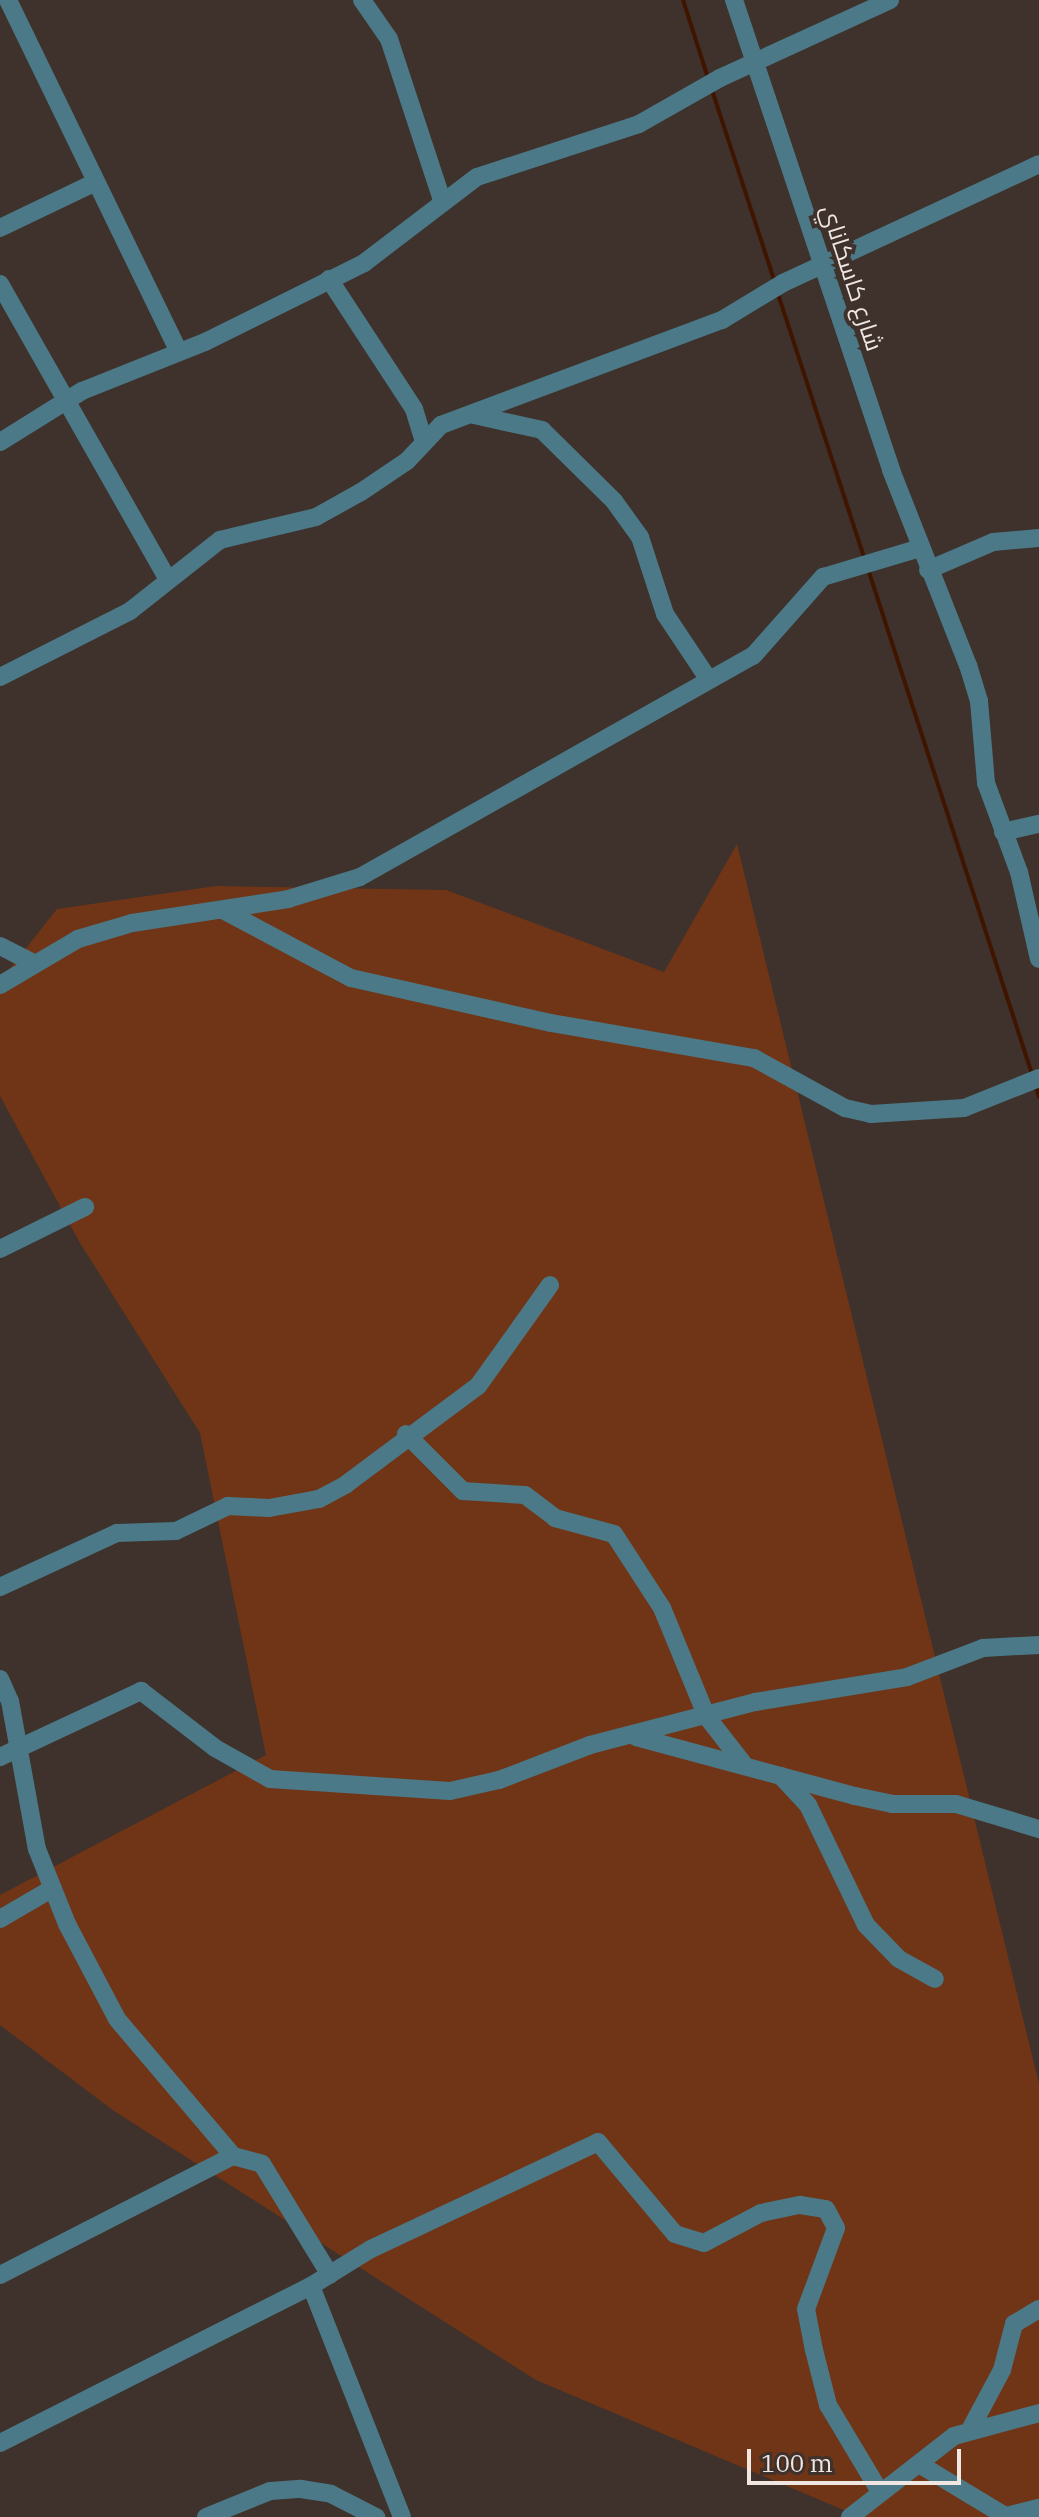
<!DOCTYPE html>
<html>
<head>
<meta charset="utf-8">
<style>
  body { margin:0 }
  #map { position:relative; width:1039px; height:2517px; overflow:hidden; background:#3f312b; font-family:"IBM Plex Serif",Cairo,serif }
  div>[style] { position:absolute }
  .green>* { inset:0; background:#703516 }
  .stream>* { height:4px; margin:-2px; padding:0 2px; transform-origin:2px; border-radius:2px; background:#401500 }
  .minor>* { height:18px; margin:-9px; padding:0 9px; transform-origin:9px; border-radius:9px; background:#4b7987 }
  span { translate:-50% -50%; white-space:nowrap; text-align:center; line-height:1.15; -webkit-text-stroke:8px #3f312b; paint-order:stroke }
  .street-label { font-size:24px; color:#f0e7e3 }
  .scale { position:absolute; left:747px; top:2449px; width:214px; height:36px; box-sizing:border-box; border:4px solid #f0e7e3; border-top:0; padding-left:10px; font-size:24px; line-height:28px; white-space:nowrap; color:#f0e7e3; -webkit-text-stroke:6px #3f312b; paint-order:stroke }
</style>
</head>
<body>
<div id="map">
  <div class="green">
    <i style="clip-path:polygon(737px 844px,1039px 2084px,1039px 2517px,860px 2517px,536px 2380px,114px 2111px,0 2025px,0 1895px,266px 1755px,200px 1433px,80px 1243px,0 1096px,0 981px,57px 909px,216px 886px,446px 890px,664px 972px)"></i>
  </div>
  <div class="stream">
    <i style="left:683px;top:0;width:82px;rotate:72.2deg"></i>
    <i style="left:712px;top:90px;width:203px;rotate:71.9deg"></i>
    <i style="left:777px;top:291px;width:284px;rotate:71.9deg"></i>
    <i style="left:868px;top:569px;width:531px;rotate:72.01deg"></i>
    <i style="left:1036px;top:1087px;width:10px;rotate:73deg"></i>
  </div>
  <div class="minor">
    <i style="left:8px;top:0;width:389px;rotate:64.1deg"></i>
    <i style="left:362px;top:0;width:47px;rotate:55.3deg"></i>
    <i style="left:389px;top:39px;width:169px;rotate:71.8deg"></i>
    <i style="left:734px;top:0;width:496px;rotate:71.5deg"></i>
    <i style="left:891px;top:470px;width:210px;rotate:68.5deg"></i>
    <i style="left:968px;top:665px;width:38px;rotate:73deg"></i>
    <i style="left:979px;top:701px;width:82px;rotate:85.1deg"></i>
    <i style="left:986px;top:783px;width:95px;rotate:69.7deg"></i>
    <i style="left:1019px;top:872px;width:89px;rotate:77.1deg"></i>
    <i style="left:0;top:228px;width:106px;rotate:-25.6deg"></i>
    <i style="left:329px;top:279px;width:155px;rotate:56.8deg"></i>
    <i style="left:414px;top:409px;width:30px;rotate:73deg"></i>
    <i style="left:0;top:284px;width:338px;rotate:60.4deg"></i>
    <i style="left:474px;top:415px;width:70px;rotate:12.4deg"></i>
    <i style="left:542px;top:430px;width:101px;rotate:44.6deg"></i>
    <i style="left:614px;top:501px;width:44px;rotate:54.2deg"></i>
    <i style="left:640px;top:537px;width:81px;rotate:72deg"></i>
    <i style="left:665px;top:614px;width:76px;rotate:56.3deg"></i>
    <i style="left:0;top:442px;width:97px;rotate:-31.9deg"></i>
    <i style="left:82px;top:391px;width:132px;rotate:-21.7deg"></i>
    <i style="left:205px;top:342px;width:178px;rotate:-26.4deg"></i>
    <i style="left:364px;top:263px;width:142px;rotate:-37.3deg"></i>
    <i style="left:477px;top:177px;width:170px;rotate:-18.1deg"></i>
    <i style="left:639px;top:124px;width:93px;rotate:-29.6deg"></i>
    <i style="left:720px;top:78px;width:187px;rotate:-24.6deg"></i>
    <i style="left:928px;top:570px;width:71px;rotate:-23.3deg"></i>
    <i style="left:993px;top:542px;width:46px;rotate:-5deg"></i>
    <i style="left:0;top:677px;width:146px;rotate:-26.9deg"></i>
    <i style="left:130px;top:611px;width:115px;rotate:-38.3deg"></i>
    <i style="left:220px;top:540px;width:99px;rotate:-13.5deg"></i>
    <i style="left:316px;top:517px;width:51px;rotate:-29.1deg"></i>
    <i style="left:361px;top:492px;width:55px;rotate:-34deg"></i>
    <i style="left:407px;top:461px;width:50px;rotate:-46.6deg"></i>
    <i style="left:441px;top:425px;width:300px;rotate:-20.5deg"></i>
    <i style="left:722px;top:320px;width:71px;rotate:-31.2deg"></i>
    <i style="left:783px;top:283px;width:282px;rotate:-24.9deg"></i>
    <i style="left:1003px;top:832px;width:37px;rotate:-13deg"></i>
    <i style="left:223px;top:910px;width:145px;rotate:28deg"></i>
    <i style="left:351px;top:978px;width:205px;rotate:12.7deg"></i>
    <i style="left:551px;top:1023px;width:206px;rotate:9.8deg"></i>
    <i style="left:754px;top:1058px;width:104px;rotate:28.8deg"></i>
    <i style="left:845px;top:1108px;width:27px;rotate:13deg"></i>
    <i style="left:871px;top:1114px;width:93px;rotate:-3.7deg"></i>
    <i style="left:964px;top:1108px;width:81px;rotate:-21.8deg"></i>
    <i style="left:0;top:946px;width:35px;rotate:27deg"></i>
    <i style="left:0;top:985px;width:91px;rotate:-30.5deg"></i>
    <i style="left:78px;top:939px;width:56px;rotate:-16.5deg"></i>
    <i style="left:132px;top:923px;width:158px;rotate:-8.7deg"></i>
    <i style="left:288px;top:899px;width:75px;rotate:-17deg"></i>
    <i style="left:360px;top:877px;width:451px;rotate:-29.4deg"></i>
    <i style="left:753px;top:656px;width:106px;rotate:-48.5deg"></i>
    <i style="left:823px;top:577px;width:101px;rotate:-16.6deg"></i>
    <i style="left:0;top:1249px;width:95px;rotate:-26.3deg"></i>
    <i style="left:406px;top:1434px;width:81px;rotate:45deg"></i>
    <i style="left:463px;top:1491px;width:62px;rotate:3.7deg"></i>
    <i style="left:525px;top:1495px;width:38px;rotate:37deg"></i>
    <i style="left:555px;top:1518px;width:61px;rotate:15.2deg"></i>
    <i style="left:614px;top:1534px;width:88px;rotate:57deg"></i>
    <i style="left:662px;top:1608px;width:118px;rotate:67.6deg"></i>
    <i style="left:707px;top:1717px;width:58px;rotate:52deg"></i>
    <i style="left:0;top:1587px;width:129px;rotate:-24.8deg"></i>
    <i style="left:117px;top:1533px;width:59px;rotate:-1.9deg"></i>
    <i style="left:176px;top:1531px;width:58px;rotate:-25.7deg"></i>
    <i style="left:228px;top:1506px;width:41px;rotate:2.8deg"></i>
    <i style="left:269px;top:1508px;width:51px;rotate:-10.2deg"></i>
    <i style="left:319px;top:1499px;width:30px;rotate:-28deg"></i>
    <i style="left:345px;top:1485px;width:166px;rotate:-36.7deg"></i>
    <i style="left:478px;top:1386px;width:124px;rotate:-54.5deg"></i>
    <i style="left:0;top:1679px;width:24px;rotate:66deg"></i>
    <i style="left:10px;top:1701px;width:150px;rotate:79.7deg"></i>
    <i style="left:37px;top:1849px;width:81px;rotate:68.2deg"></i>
    <i style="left:67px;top:1924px;width:107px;rotate:62.2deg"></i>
    <i style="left:117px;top:2019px;width:180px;rotate:49.7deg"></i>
    <i style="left:636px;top:1737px;width:227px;rotate:15.1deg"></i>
    <i style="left:855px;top:1796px;width:38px;rotate:12deg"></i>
    <i style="left:892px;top:1804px;width:64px"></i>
    <i style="left:956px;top:1804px;width:87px;rotate:16.8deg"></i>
    <i style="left:0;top:1757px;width:156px;rotate:-25.1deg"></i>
    <i style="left:141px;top:1691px;width:93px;rotate:37.6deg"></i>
    <i style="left:215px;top:1748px;width:63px;rotate:29.4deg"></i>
    <i style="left:270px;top:1779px;width:180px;rotate:3.8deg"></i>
    <i style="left:450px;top:1791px;width:50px;rotate:-12.7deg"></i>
    <i style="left:499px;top:1780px;width:97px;rotate:-21deg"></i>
    <i style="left:590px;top:1745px;width:171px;rotate:-14.6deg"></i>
    <i style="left:755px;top:1702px;width:154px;rotate:-9.3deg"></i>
    <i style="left:907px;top:1677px;width:81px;rotate:-20.9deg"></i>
    <i style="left:983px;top:1648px;width:56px;rotate:-3.1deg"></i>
    <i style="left:781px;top:1776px;width:40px;rotate:47deg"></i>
    <i style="left:808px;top:1805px;width:133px;rotate:64.2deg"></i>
    <i style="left:866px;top:1925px;width:47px;rotate:45.9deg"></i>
    <i style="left:899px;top:1959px;width:41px;rotate:29.1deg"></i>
    <i style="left:0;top:1919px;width:61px;rotate:-30.3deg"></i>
    <i style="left:0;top:2275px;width:262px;rotate:-27.1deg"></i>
    <i style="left:233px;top:2156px;width:30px;rotate:15deg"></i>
    <i style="left:262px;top:2164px;width:130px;rotate:58.5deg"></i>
    <i style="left:311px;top:2286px;width:248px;rotate:68.5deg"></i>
    <i style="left:971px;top:2428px;width:66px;rotate:-61.9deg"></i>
    <i style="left:1002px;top:2370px;width:48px;rotate:-75.4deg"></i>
    <i style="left:1014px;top:2324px;width:29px;rotate:-31deg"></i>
    <i style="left:0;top:2443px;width:348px;rotate:-26.8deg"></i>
    <i style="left:311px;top:2286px;width:70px;rotate:-31.7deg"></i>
    <i style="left:371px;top:2249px;width:251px;rotate:-25.2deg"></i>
    <i style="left:598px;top:2142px;width:120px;rotate:50.1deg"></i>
    <i style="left:675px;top:2234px;width:30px;rotate:17deg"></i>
    <i style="left:704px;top:2243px;width:64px;rotate:-27.8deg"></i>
    <i style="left:761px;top:2213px;width:40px;rotate:-12deg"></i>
    <i style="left:800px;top:2205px;width:26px;rotate:9deg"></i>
    <i style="left:826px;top:2209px;width:21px;rotate:62deg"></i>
    <i style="left:836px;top:2228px;width:86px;rotate:110.3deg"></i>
    <i style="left:806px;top:2309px;width:42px;rotate:79deg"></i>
    <i style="left:814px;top:2350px;width:57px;rotate:75.7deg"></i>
    <i style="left:828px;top:2405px;width:101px;rotate:59.1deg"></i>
    <i style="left:919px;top:2464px;width:103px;rotate:31.1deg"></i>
    <i style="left:1006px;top:2516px;width:34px;rotate:-14deg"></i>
    <i style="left:206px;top:2517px;width:69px;rotate:-22.1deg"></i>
    <i style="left:270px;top:2491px;width:31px;rotate:-4deg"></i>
    <i style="left:301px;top:2489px;width:30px;rotate:9deg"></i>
    <i style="left:331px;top:2494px;width:51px;rotate:27.1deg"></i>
    <i style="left:850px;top:2517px;width:132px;rotate:-37.9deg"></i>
    <i style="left:954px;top:2436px;width:88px;rotate:-15.1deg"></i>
  </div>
  <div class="street-label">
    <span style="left:852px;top:278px;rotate:72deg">شارع كاسكاناي</span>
  </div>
  <div class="scale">100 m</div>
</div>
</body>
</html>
